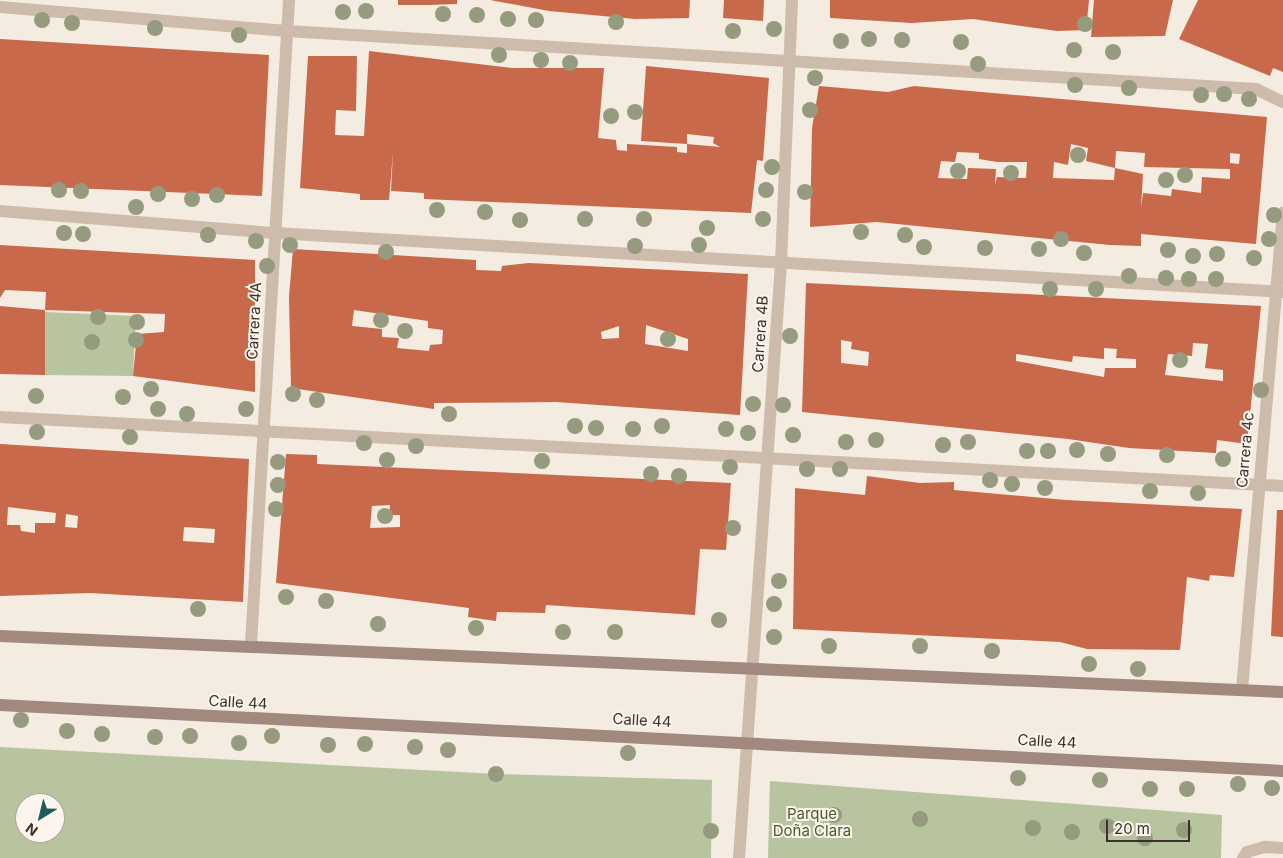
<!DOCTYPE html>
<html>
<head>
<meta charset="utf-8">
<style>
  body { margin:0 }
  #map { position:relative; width:1283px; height:858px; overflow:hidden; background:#f4ebe1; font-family:Inter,sans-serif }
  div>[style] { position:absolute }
  .green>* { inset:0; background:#b8c4a0 }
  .building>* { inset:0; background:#c8694b }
  .minor>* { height:12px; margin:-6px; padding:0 6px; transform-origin:6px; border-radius:6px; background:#cdbbac }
  .secondary>* { height:12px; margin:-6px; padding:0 6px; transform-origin:6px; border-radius:6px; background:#a18a7d }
  .trees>* { width:16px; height:16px; margin:-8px; border-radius:50%; background:#969b7f }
  span { translate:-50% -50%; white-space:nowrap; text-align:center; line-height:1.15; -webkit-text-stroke:4px #fbf5ee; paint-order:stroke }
  .street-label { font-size:15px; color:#3b302b }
  .park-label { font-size:15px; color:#4a5a2e }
  .north { position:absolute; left:15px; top:793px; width:50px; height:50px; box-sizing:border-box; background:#fbf5ee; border:1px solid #aea6a0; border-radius:50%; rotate:216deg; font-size:14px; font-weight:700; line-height:20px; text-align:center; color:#3b302b }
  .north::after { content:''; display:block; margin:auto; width:18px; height:22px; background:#1f5a5e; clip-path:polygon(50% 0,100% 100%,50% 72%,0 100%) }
  .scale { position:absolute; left:1106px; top:820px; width:84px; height:22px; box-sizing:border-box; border:2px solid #3b302b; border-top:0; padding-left:6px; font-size:15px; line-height:18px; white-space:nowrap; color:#3b302b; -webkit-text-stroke:4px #fbf5ee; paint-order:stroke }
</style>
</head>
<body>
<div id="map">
  <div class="green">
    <i style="clip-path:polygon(45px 312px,136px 316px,133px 376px,45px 375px)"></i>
    <i style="clip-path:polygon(evenodd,0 747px,496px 774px,712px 780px,711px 858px,0 858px,0 747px,25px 803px,55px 803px,55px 833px,25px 833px,25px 803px)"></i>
    <i style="clip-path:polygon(770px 781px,1222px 815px,1221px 858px,768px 858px)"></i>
  </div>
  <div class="building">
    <i style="clip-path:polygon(398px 0,457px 0,457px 4px,428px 5px,398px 5px)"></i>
    <i style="clip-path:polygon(490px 0,690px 0,689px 18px,635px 19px,549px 11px)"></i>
    <i style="clip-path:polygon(724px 0,764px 0,763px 21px,723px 18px)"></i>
    <i style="clip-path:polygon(830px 0,1089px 0,1086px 30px,1057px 31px,973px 19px,912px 23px,830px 18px)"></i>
    <i style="clip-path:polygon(1094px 0,1173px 0,1165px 36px,1091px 37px)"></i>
    <i style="clip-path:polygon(1198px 0,1283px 0,1283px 72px,1273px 68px,1270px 76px,1179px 39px)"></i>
    <i style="clip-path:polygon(0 39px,269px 55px,262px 196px,0 185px)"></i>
    <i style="clip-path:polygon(evenodd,369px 51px,512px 68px,604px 68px,598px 138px,616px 140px,617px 150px,627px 151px,627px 144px,677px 147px,677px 152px,687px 153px,687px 144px,641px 141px,646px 66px,769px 78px,763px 161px,757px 160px,751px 213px,424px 199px,424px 193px,391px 191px,393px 152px,389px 200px,360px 200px,360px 194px,300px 188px,308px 56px,357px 56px,356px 111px,336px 110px,335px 135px,364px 136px,369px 51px,687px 134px,714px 137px,713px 143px,720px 147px,687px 144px,687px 134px)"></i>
    <i style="clip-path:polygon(evenodd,819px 86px,888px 92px,914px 86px,1267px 117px,1256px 244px,1141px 234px,1141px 246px,1110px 245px,877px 222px,810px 227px,812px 128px,819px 86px,1071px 144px,1088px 148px,1086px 161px,1115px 168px,1114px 180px,1053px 178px,1054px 162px,1068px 165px,1071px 144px,819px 86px,1116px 151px,1145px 153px,1144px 167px,1230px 169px,1230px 179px,1202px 177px,1201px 193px,1172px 189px,1171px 196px,1143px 193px,1141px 208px,1143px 174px,1115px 168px,1116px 151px,819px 86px,957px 152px,979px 153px,979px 159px,997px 162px,1027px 162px,1026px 178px,997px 177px,995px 185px,996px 169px,968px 168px,967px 179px,938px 178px,941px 161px,955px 162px,957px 152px,819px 86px,1230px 153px,1240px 154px,1239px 164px,1230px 163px,1230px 153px)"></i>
    <i style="clip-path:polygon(0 245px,255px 260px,255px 392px,133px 376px,137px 334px,164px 332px,165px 314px,45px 310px,45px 375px,0 374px,0 306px,45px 310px,46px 292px,5px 290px,0 298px)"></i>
    <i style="clip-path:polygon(evenodd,293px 249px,476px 260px,476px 270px,501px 271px,502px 266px,529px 263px,748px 274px,740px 415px,556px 402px,434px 403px,434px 409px,291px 388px,289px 297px,293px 249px,354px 310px,428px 321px,428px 328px,443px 330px,442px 344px,430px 345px,429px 351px,397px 348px,399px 338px,382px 337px,382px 329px,352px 326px,354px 310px,293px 249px,646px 325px,688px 339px,688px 351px,645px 344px,646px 325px,293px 249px,619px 326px,619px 338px,602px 339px,601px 332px,619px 326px)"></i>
    <i style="clip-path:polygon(evenodd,806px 283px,1261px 306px,1247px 444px,1217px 440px,1216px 453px,1129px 448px,1068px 439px,1069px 431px,1068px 439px,802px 412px,806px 283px,841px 340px,852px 342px,851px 349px,869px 352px,868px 366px,841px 363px,841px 340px,806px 283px,1193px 343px,1208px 344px,1205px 368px,1223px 370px,1223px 381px,1165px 375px,1168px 354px,1192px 356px,1193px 343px,806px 283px,1104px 348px,1117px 349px,1116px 358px,1136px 359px,1136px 368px,1105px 368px,1104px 377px,1016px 361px,1016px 354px,1072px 362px,1073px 356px,1104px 359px,1104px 348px)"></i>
    <i style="clip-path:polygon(evenodd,0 444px,249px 459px,243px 602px,90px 593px,0 596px,0 444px,8px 507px,56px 513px,55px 523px,35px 523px,35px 533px,21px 531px,20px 525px,7px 525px,8px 507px,0 444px,66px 514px,78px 516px,77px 528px,65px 527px,66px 514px,0 444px,184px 527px,215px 529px,214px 543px,183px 541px,184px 527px)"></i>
    <i style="clip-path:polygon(evenodd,286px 454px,317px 455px,317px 464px,731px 483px,726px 550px,700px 549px,695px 615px,546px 605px,545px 613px,497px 612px,496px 621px,468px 617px,469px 608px,276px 583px,286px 454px,390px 505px,389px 515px,400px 515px,400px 527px,370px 528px,372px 506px,390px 505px)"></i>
    <i style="clip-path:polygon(867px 476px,920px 483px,954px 482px,954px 490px,1066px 500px,1242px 509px,1234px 577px,1210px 575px,1209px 581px,1187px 577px,1180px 650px,1087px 649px,1060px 642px,793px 629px,795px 488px,865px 495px)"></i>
    <i style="clip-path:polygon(1277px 510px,1283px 510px,1283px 637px,1271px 636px)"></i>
  </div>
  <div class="minor">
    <i style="left:0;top:7px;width:288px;rotate:4.8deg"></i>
    <i style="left:287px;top:31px;width:971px;rotate:3.43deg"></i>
    <i style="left:1256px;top:89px;width:30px;rotate:26deg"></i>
    <i style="left:0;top:211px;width:276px;rotate:4.6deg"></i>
    <i style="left:275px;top:233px;width:1010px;rotate:3.35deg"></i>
    <i style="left:0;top:417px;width:1285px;rotate:3.08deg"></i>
    <i style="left:251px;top:644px;width:645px;rotate:-86.62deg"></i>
    <i style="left:1242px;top:690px;width:479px;rotate:-85.1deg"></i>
    <i style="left:739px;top:858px;width:596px;rotate:-85.96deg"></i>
    <i style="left:781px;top:263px;width:263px;rotate:-87.6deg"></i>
    <i style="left:1243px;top:858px;width:7px;rotate:-56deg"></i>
    <i style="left:1247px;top:852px;width:19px;rotate:-16deg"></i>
    <i style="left:1265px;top:847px;width:18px;rotate:3deg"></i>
  </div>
  <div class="secondary">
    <i style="left:0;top:636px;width:1284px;rotate:2.5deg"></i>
    <i style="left:0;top:705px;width:1285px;rotate:2.94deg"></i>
  </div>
  <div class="trees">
    <i style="left:366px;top:11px"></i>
    <i style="left:343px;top:12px"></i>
    <i style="left:443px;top:14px"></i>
    <i style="left:477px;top:15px"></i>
    <i style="left:508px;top:19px"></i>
    <i style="left:42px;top:20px"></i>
    <i style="left:536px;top:20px"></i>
    <i style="left:616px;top:22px"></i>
    <i style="left:72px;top:23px"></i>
    <i style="left:1085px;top:24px"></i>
    <i style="left:155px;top:28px"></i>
    <i style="left:774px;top:29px"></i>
    <i style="left:733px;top:31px"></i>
    <i style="left:239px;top:35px"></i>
    <i style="left:869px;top:39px"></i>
    <i style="left:902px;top:40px"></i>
    <i style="left:841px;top:41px"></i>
    <i style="left:961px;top:42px"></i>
    <i style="left:1074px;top:50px"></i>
    <i style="left:1113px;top:52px"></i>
    <i style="left:499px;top:55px"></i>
    <i style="left:541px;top:60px"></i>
    <i style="left:570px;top:63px"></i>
    <i style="left:978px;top:64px"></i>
    <i style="left:815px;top:78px"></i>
    <i style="left:1075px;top:85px"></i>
    <i style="left:1129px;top:88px"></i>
    <i style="left:1224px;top:94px"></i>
    <i style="left:1201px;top:95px"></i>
    <i style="left:1249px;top:99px"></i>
    <i style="left:810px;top:110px"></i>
    <i style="left:635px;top:112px"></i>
    <i style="left:611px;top:116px"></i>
    <i style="left:1078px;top:155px"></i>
    <i style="left:772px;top:167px"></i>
    <i style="left:958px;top:171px"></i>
    <i style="left:1011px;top:173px"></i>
    <i style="left:1185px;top:175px"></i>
    <i style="left:1166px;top:180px"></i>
    <i style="left:59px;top:190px"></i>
    <i style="left:766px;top:190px"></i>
    <i style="left:81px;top:191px"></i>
    <i style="left:805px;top:192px"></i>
    <i style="left:158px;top:194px"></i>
    <i style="left:217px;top:195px"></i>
    <i style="left:192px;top:199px"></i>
    <i style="left:136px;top:207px"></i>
    <i style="left:437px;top:210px"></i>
    <i style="left:485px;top:212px"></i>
    <i style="left:1274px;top:215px"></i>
    <i style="left:585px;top:219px"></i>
    <i style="left:644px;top:219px"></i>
    <i style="left:763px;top:219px"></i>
    <i style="left:520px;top:220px"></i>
    <i style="left:707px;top:228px"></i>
    <i style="left:861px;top:232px"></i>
    <i style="left:64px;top:233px"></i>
    <i style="left:83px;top:234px"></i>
    <i style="left:208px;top:235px"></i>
    <i style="left:905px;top:235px"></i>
    <i style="left:1061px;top:239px"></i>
    <i style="left:1269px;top:239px"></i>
    <i style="left:256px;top:241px"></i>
    <i style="left:290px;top:245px"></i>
    <i style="left:699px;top:245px"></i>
    <i style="left:635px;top:246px"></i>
    <i style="left:924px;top:247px"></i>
    <i style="left:985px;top:248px"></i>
    <i style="left:1039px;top:249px"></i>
    <i style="left:1168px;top:250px"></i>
    <i style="left:386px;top:252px"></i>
    <i style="left:1084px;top:253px"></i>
    <i style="left:1217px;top:254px"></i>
    <i style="left:1193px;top:256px"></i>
    <i style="left:1254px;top:258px"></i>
    <i style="left:267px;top:266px"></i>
    <i style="left:1129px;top:276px"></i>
    <i style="left:1166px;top:278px"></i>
    <i style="left:1189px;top:279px"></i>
    <i style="left:1216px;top:279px"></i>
    <i style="left:1050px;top:289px"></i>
    <i style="left:1096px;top:289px"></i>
    <i style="left:98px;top:317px"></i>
    <i style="left:381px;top:320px"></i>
    <i style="left:137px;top:322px"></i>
    <i style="left:405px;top:331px"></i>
    <i style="left:790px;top:336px"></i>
    <i style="left:668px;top:339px"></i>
    <i style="left:136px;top:340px"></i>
    <i style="left:92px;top:342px"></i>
    <i style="left:1180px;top:360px"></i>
    <i style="left:151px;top:389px"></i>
    <i style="left:1261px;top:390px"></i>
    <i style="left:293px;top:394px"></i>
    <i style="left:36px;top:396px"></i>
    <i style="left:123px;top:397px"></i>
    <i style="left:317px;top:400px"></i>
    <i style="left:753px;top:404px"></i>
    <i style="left:783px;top:405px"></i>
    <i style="left:158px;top:409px"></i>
    <i style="left:246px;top:409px"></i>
    <i style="left:187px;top:414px"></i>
    <i style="left:449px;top:414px"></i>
    <i style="left:575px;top:426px"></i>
    <i style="left:662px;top:426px"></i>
    <i style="left:596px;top:428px"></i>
    <i style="left:633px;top:429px"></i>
    <i style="left:726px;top:429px"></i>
    <i style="left:37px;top:432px"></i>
    <i style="left:748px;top:433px"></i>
    <i style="left:793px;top:435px"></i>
    <i style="left:130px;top:437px"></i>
    <i style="left:876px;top:440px"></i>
    <i style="left:846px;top:442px"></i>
    <i style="left:968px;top:442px"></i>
    <i style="left:364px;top:443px"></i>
    <i style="left:943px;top:445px"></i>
    <i style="left:416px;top:446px"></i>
    <i style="left:1077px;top:450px"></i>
    <i style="left:1027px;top:451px"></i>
    <i style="left:1048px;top:451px"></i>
    <i style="left:1108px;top:454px"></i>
    <i style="left:1167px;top:455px"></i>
    <i style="left:1223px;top:459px"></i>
    <i style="left:387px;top:460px"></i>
    <i style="left:542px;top:461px"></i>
    <i style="left:278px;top:462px"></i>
    <i style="left:730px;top:467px"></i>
    <i style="left:807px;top:469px"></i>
    <i style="left:840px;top:469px"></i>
    <i style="left:651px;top:474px"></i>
    <i style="left:679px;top:476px"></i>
    <i style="left:990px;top:480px"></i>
    <i style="left:1012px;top:484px"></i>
    <i style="left:278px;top:485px"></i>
    <i style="left:1045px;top:488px"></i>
    <i style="left:1150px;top:491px"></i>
    <i style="left:1198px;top:493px"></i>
    <i style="left:276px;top:509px"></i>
    <i style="left:385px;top:516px"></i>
    <i style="left:733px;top:528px"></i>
    <i style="left:779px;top:581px"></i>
    <i style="left:286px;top:597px"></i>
    <i style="left:326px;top:601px"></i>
    <i style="left:774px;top:604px"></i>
    <i style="left:198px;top:609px"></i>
    <i style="left:719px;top:620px"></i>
    <i style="left:378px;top:624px"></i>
    <i style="left:476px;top:628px"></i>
    <i style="left:563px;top:632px"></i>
    <i style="left:615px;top:632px"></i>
    <i style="left:774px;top:637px"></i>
    <i style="left:829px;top:646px"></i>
    <i style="left:920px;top:646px"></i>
    <i style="left:992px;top:651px"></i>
    <i style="left:1089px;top:664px"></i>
    <i style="left:1138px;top:669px"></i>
    <i style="left:21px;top:720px"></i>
    <i style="left:67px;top:731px"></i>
    <i style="left:102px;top:734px"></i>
    <i style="left:190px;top:736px"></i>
    <i style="left:272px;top:736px"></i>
    <i style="left:155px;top:737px"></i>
    <i style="left:239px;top:743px"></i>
    <i style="left:365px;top:744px"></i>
    <i style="left:328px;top:745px"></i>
    <i style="left:415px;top:747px"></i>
    <i style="left:448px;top:750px"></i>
    <i style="left:628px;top:753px"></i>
    <i style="left:496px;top:774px"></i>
    <i style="left:1018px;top:778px"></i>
    <i style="left:1100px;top:780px"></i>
    <i style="left:1238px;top:784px"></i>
    <i style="left:1272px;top:788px"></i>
    <i style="left:1150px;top:789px"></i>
    <i style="left:1187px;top:789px"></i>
    <i style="left:834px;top:815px"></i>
    <i style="left:920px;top:819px"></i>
    <i style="left:1107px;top:826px"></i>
    <i style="left:1033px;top:828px"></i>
    <i style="left:1184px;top:830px"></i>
    <i style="left:711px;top:831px"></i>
    <i style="left:1072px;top:832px"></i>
    <i style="left:1145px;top:838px"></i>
  </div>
  <div class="street-label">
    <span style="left:254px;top:321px;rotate:-87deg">Carrera 4A</span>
    <span style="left:760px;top:334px;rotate:-86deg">Carrera 4B</span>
    <span style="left:1245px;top:450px;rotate:-85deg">Carrera 4c</span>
    <span style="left:238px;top:702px;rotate:3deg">Calle 44</span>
    <span style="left:642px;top:720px;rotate:3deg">Calle 44</span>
    <span style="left:1047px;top:741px;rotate:3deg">Calle 44</span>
  </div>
  <div class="park-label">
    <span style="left:812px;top:822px">Parque<br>Doña Clara</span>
  </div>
  <div class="north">N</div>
  <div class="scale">20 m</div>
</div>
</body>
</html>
